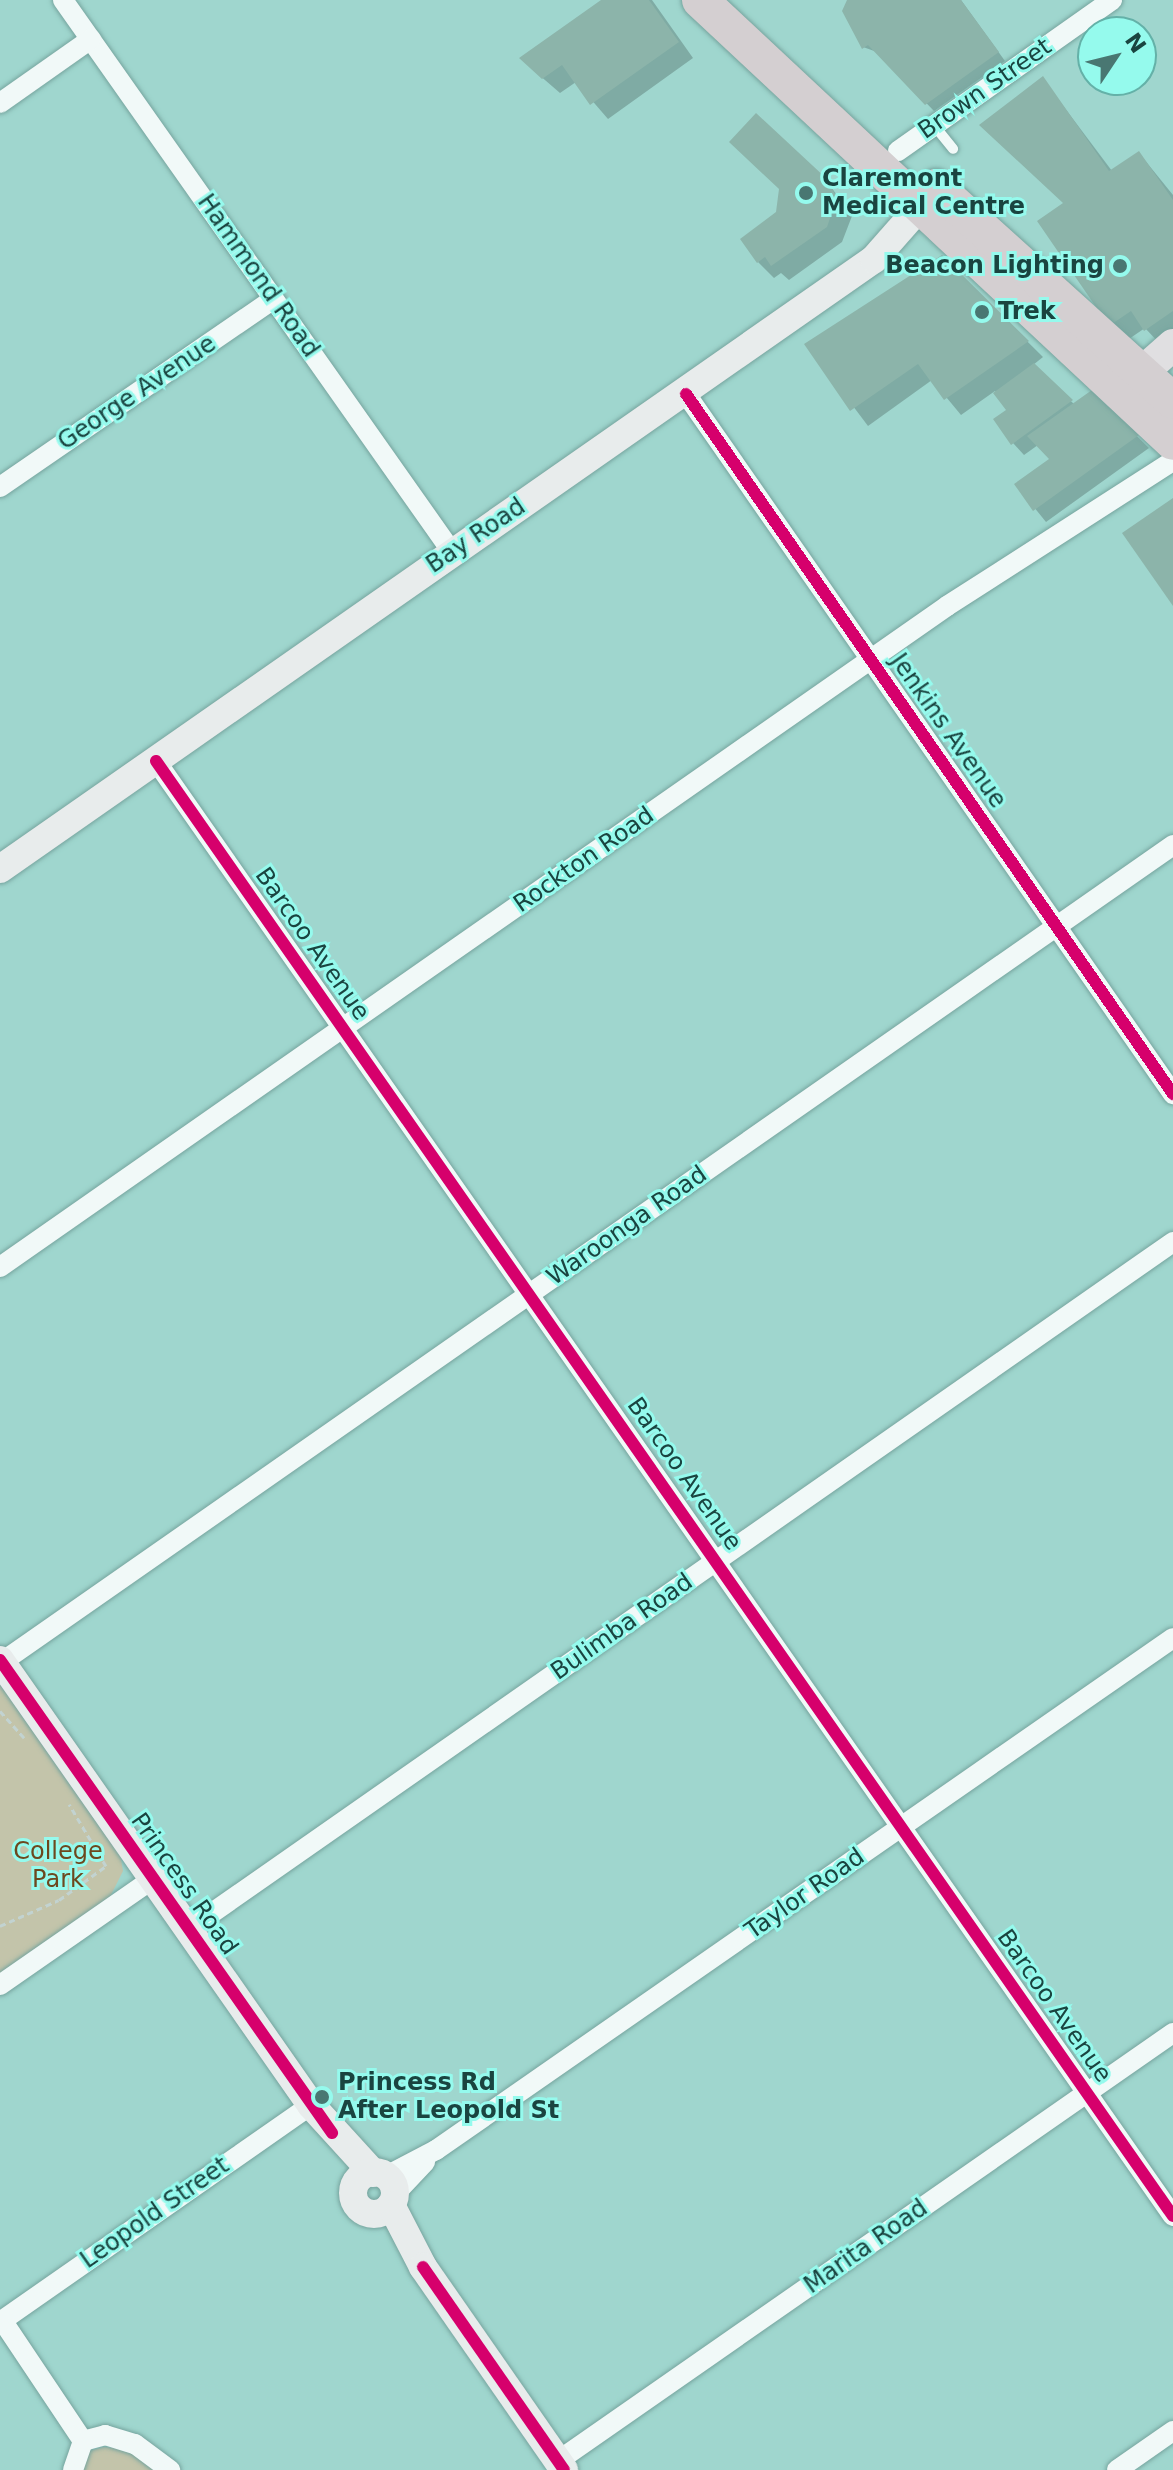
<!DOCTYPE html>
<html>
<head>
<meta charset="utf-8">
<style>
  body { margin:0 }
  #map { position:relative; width:1173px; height:2470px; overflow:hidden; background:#9fd6ce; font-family:"DejaVu Sans",sans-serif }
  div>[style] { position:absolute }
  .green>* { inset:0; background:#c3c4aa }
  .shadow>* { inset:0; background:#0003 }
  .building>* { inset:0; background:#8cb4aa }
  .path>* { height:3px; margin-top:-1.5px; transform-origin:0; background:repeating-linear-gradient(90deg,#c2d3d1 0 6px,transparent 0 10px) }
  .roads { filter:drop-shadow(0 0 2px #76a49e) drop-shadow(0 0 2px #76a49e) }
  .lane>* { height:10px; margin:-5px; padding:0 5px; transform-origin:5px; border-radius:5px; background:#f1f9f8 }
  .street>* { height:20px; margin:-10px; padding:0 10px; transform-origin:10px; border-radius:10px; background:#f1f9f8 }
  .secondary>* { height:28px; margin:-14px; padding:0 14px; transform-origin:14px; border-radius:14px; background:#e8ecec }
  .secondary>.ring { margin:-14px; padding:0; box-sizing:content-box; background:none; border:28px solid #e8ecec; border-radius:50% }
  .primary>* { height:32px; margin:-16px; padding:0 16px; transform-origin:16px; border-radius:16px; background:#e0dfe1 }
  .highway>* { height:36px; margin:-18px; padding:0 18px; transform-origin:18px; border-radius:18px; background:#d4cfd1 }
  .cycleway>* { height:12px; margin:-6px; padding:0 6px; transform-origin:6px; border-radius:6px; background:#d6006c }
  .dots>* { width:22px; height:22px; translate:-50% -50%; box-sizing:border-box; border:4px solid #95faed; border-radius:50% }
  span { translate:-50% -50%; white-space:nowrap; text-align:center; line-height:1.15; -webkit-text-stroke:6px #95faed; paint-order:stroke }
  .street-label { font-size:24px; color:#1a4440 }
  .poi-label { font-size:24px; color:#1a4440; font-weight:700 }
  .left { translate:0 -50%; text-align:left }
  .right { translate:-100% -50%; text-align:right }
  .park-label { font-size:24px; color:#6d481e }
  .north { position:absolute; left:1077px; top:16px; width:80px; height:80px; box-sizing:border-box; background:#95faed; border:2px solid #64b1a8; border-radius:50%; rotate:55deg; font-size:22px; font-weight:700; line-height:32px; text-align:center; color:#1a4440 }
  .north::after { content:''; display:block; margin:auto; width:28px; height:36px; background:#497772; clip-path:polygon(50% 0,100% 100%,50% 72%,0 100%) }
</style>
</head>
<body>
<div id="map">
  <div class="green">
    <i style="clip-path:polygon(0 1681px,120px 1853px,123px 1871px,109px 1899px,0 1974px)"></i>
    <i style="clip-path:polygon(104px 2447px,135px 2450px,157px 2470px,81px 2470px,89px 2451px)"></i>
  </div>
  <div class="shadow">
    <i style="clip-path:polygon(605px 0,652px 0,693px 58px,608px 119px,576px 82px,560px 93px,538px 74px)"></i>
    <i style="clip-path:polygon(849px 0,961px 0,1005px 61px,934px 111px,877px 52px,863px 47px)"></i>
    <i style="clip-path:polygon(1043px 79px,1112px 171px,1139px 153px,1173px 195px,1173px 337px,1161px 345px,1145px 328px,1126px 341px,1111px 325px,1066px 203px)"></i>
    <i style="clip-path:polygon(826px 180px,852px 216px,842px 242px,789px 280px,781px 273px,774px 278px,758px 262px)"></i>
    <i style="clip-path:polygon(942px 257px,1043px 357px,1033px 365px,1075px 405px,1092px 392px,1149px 448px,1046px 522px,1016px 485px,1052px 460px,1038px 445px,1024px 455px,1013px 443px,1009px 410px,995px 391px,961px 415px,932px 380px,868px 426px,807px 345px)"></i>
  </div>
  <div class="building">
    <i style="clip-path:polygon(601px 0,649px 0,679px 42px,590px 105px,562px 65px,542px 79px,519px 58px)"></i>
    <i style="clip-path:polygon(847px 0,961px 0,999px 52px,925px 105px,868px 45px,862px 49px,842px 11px)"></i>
    <i style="clip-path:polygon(1043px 76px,1109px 171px,1139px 151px,1173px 200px,1173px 311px,1144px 331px,1131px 311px,1109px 326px,1037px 221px,1063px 203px,979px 125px)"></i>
    <i style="clip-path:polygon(756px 113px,827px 179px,837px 198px,827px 227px,771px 266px,765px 257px,757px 263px,740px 239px,776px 212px,779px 189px,729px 142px)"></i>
    <i style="clip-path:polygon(942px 255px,1029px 341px,944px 400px,918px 364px,850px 411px,804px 344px)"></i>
    <i style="clip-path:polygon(1034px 363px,1073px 400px,1011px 445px,993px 419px,1006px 410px,993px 393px)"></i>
    <i style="clip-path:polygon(1092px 390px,1139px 435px,1033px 511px,1014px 484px,1049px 459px,1027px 436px)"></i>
    <i style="clip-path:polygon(1173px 498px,1173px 606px,1122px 533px)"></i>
  </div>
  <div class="path">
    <i style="left:0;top:1711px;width:36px;rotate:48deg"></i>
    <i style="left:0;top:1926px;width:64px;rotate:-23.8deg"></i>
    <i style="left:59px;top:1900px;width:58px;rotate:-35.9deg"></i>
    <i style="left:106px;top:1866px;width:72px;rotate:-120.8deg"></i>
  </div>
  <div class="roads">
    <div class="lane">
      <i style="left:933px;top:124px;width:32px;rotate:51deg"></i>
    </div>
    <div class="street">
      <i style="left:63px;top:0;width:675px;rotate:54.83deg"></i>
      <i style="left:0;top:103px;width:111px;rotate:-35.1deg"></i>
      <i style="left:898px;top:151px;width:262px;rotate:-35.2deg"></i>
      <i style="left:686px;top:394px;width:853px;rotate:55.17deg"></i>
      <i style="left:0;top:487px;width:332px;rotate:-34.5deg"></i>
      <i style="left:156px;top:761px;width:1775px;rotate:55.05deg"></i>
      <i style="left:0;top:1267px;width:1155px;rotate:-34.91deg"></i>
      <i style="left:947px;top:606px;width:269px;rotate:-32.7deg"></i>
      <i style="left:2px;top:1662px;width:1428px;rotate:-34.9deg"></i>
      <i style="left:189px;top:1929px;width:1200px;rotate:-34.92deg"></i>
      <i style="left:0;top:1985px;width:188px;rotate:-34.8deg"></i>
      <i style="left:386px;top:2176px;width:56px;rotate:-27.5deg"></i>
      <i style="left:436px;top:2150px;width:897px;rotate:-34.79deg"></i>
      <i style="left:395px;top:2194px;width:44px;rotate:-46.8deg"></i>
      <i style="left:2px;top:2320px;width:146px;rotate:56.2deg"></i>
      <i style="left:0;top:2322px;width:379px;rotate:-34.9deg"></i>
      <i style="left:83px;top:2441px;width:23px;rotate:-15deg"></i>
      <i style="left:105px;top:2435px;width:31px;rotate:17deg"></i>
      <i style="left:135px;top:2444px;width:44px;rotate:36.6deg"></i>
      <i style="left:558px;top:2461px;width:749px;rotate:-34.84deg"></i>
      <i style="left:73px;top:2470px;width:31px;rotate:-71deg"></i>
      <i style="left:1117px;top:2470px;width:68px;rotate:-34.9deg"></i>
    </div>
    <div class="secondary">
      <i style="left:0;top:869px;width:1066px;rotate:-34.91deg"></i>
      <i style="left:874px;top:259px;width:91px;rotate:-48.6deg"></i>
      <i style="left:0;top:1660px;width:543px;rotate:55.05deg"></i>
      <i style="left:311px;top:2105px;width:92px;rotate:47.6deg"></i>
      <i class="ring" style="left:353px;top:2172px;width:14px;height:14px"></i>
      <i style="left:391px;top:2205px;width:70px;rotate:62.7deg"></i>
      <i style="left:423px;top:2267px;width:247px;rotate:55.2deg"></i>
    </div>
    <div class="primary">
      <i style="left:1122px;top:390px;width:68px;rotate:-41.4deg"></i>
    </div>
    <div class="highway">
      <i style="left:700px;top:0;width:647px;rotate:43.06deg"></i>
      <i style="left:936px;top:187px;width:319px;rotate:42.1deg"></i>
    </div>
  </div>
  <div class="cycleway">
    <i style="left:686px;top:394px;width:853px;rotate:55.17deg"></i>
    <i style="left:156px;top:761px;width:1775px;rotate:55.05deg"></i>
    <i style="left:0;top:1660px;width:578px;rotate:54.93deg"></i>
    <i style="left:423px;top:2267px;width:247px;rotate:55.2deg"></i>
  </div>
  <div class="dots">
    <i style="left:806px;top:193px;background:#497772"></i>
    <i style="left:1120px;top:266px;background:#497772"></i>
    <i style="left:982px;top:312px;background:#497772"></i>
    <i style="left:322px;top:2097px;background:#497772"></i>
  </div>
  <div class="street-label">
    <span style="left:985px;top:89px;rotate:-35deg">Brown Street</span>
    <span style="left:258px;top:276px;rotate:55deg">Hammond Road</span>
    <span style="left:137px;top:393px;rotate:-34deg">George Avenue</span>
    <span style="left:476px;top:536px;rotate:-34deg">Bay Road</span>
    <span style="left:948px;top:731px;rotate:55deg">Jenkins Avenue</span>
    <span style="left:584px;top:860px;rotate:-35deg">Rockton Road</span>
    <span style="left:312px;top:944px;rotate:55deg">Barcoo Avenue</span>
    <span style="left:627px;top:1226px;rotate:-35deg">Waroonga Road</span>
    <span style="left:684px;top:1474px;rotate:55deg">Barcoo Avenue</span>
    <span style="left:622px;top:1627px;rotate:-35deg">Bulimba Road</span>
    <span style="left:184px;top:1884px;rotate:55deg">Princess Road</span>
    <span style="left:805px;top:1894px;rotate:-35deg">Taylor Road</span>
    <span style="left:1054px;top:2006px;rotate:55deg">Barcoo Avenue</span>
    <span style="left:155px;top:2213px;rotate:-35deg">Leopold Street</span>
    <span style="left:866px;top:2247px;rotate:-35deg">Marita Road</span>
  </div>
  <div class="poi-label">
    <span class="left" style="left:822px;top:193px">Claremont<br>Medical Centre</span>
    <span class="right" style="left:1104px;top:266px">Beacon Lighting</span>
    <span class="left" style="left:998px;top:312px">Trek</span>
    <span class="left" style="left:338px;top:2097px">Princess Rd<br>After Leopold St</span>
  </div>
  <div class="park-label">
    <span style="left:58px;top:1866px">College<br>Park</span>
  </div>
  <div class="north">N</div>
</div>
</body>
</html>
